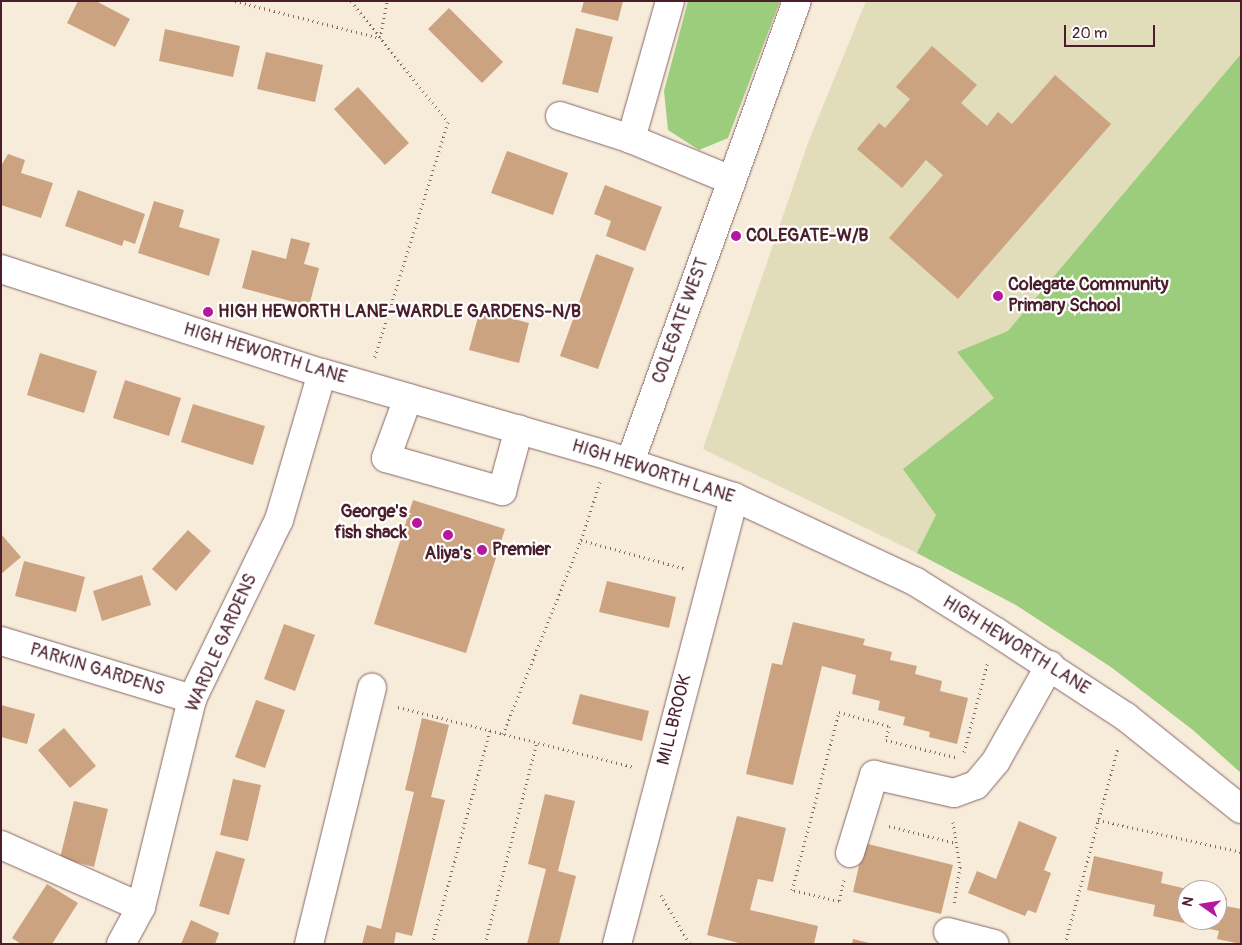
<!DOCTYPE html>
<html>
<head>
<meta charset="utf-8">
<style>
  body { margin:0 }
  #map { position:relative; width:1242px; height:945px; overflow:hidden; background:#f7ebd9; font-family:Pangolin,sans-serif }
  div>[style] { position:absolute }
  .built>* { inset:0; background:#e1dcba }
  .green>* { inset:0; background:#9ccd7d }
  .building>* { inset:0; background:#cca380 }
  .path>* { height:3px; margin-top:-1.5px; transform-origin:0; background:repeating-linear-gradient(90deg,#876668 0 1px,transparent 0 5px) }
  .roads { filter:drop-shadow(0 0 1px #876668) drop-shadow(0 0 1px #876668) }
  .minor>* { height:28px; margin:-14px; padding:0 14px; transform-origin:14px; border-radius:14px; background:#fff }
  .dots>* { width:14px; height:14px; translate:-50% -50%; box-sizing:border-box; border:2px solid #fff; border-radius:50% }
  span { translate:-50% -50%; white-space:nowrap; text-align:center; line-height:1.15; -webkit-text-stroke:4.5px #fff; paint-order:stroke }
  .poi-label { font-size:18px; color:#4a1f2b; font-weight:700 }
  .left { translate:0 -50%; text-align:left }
  .right { translate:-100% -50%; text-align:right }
  .street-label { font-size:18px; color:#4a1f2b }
  .frame { position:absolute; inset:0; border:2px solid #4a1f2b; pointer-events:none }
  .north { position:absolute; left:1177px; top:880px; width:50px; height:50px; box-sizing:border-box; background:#fff; border:1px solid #b7a5aa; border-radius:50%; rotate:283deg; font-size:14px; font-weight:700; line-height:20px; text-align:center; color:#4a1f2b }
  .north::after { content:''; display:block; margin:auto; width:18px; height:22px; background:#b5179e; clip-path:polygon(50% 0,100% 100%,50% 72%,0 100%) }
  .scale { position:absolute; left:1064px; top:25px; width:91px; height:22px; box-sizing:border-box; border:2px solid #4a1f2b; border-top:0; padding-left:6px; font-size:15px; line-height:18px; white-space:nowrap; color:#4a1f2b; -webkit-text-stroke:4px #fff; paint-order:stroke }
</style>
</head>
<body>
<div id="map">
  <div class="built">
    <i style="clip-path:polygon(866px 1px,1241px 1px,1241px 773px,1193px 730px,1111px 667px,1016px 605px,917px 553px,703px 449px,808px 143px)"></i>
  </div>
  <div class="green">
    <i style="clip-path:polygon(688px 1px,780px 1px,728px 138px,699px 150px,668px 130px,664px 91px)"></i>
    <i style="clip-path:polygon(1241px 54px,1241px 773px,1193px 730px,1111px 667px,1016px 605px,917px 553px,936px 515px,903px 469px,994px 398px,957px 352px,1008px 331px)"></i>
  </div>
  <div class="building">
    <i style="clip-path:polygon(78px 1px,96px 1px,130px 19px,115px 47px,67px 23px)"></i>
    <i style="clip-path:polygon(584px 1px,623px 1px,618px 21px,581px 12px)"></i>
    <i style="clip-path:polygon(449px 8px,503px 62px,482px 83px,428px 29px)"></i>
    <i style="clip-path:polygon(576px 28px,613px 37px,598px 93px,562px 84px)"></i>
    <i style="clip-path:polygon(165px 29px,240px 46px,233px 77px,159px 61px)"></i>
    <i style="clip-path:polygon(932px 46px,977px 85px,961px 103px,987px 126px,998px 112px,1012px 124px,1055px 75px,1111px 124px,958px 299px,889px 238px,943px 175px,926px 160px,902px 188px,857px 149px,879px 123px,885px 128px,910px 99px,896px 87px)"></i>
    <i style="clip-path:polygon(266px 52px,323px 65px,315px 102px,257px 89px)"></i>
    <i style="clip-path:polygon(358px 87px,409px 143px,385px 165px,334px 109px)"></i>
    <i style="clip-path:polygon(507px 151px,568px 173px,553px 215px,491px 193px)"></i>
    <i style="clip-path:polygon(8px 154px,25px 160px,21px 173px,53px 183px,41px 218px,1px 205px,1px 166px)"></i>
    <i style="clip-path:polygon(605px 185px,662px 207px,645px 251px,606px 236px,611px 221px,594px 214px)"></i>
    <i style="clip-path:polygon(78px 190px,145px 214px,135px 244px,124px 240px,122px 246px,65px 226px)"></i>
    <i style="clip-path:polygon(154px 201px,184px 210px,179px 227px,220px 239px,209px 276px,138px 253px)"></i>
    <i style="clip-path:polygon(291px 238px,310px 243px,304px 264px,319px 268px,309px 306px,242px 288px,252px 250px,286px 259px)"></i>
    <i style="clip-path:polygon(596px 254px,634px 268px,598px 369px,560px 356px)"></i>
    <i style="clip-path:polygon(480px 310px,529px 323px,519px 363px,469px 350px)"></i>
    <i style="clip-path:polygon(40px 353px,97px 371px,84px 413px,27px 395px)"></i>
    <i style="clip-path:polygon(125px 380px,181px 398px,169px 436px,113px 418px)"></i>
    <i style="clip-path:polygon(193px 404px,265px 426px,253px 465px,181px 442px)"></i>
    <i style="clip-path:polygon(413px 500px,505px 529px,466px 653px,374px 624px)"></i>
    <i style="clip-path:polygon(188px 530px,211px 551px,176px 591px,152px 569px)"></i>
    <i style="clip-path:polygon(1px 534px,21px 557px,1px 574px)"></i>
    <i style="clip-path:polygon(24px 561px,85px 577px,76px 612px,15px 596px)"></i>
    <i style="clip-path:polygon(142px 575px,151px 605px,102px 621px,93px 591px)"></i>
    <i style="clip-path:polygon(607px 581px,676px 597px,669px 628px,599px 612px)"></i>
    <i style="clip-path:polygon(793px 622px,865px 639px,863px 645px,892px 652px,890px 660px,917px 666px,915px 674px,942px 681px,940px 691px,968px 698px,957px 744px,929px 737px,930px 732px,903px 725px,905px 717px,878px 710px,880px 701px,852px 694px,856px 675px,822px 666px,793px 785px,746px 774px,772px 663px,782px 665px)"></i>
    <i style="clip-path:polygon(284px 624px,315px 635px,295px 691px,264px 679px)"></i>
    <i style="clip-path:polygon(580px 694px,649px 711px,642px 741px,572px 724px)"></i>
    <i style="clip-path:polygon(256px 700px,285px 710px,265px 768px,235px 757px)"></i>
    <i style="clip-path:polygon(1px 705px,35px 714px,27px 744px,1px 737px)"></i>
    <i style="clip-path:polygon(422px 718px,449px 725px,431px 797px,445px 800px,412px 936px,396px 932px,394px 944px,362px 944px,367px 925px,381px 929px,414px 792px,405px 790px)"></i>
    <i style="clip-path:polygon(64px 728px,96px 766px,70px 788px,38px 750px)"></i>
    <i style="clip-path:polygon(233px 779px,261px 785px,248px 841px,220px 835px)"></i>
    <i style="clip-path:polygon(545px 794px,575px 801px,558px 871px,576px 876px,559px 944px,527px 944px,546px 869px,528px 864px)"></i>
    <i style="clip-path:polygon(74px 801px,108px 809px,94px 867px,60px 858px)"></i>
    <i style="clip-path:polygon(737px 816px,786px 828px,773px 882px,758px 879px,750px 910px,818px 926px,814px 944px,743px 944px,707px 935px)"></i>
    <i style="clip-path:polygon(1019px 821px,1057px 837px,1044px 870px,1051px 873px,1036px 913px,1028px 910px,1025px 916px,968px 893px,977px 871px,996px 879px)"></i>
    <i style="clip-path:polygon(864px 843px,953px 865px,941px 914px,853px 892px)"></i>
    <i style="clip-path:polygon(216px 851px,245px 859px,229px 915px,199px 906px)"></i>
    <i style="clip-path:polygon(1094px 856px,1163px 872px,1161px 883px,1187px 889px,1187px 920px,1217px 920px,1217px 896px,1227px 898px,1225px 906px,1241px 909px,1241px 944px,1217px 939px,1219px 931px,1153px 916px,1155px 905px,1087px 890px)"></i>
    <i style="clip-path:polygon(47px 884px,78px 903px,52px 944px,21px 944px,12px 938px)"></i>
    <i style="clip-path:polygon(191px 920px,219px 933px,215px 944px,181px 944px)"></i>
    <i style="clip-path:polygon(853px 939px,869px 943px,869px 944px,852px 944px)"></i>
  </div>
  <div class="path">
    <i style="left:235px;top:1px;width:150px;rotate:14.3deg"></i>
    <i style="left:380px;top:38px;width:38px;rotate:-79deg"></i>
    <i style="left:351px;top:1px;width:155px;rotate:51.3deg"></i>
    <i style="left:448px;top:122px;width:248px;rotate:107.3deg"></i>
    <i style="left:581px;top:540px;width:109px;rotate:15.4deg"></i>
    <i style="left:398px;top:707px;width:244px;rotate:14.3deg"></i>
    <i style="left:503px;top:734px;width:209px;rotate:-68.1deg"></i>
    <i style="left:581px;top:540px;width:61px;rotate:-71.9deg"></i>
    <i style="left:964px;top:752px;width:94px;rotate:-75.2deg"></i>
    <i style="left:1098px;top:820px;width:147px;rotate:12.6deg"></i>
    <i style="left:953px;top:822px;width:46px;rotate:81.2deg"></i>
    <i style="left:960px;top:867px;width:37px;rotate:99deg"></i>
    <i style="left:889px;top:826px;width:69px;rotate:14.2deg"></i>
    <i style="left:844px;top:880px;width:22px;rotate:103deg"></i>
    <i style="left:839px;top:901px;width:48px;rotate:-166.8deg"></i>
    <i style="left:792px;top:890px;width:184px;rotate:-75.2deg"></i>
    <i style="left:839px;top:712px;width:52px;rotate:15.6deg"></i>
    <i style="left:889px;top:726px;width:14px;rotate:102deg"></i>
    <i style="left:886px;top:740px;width:75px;rotate:13.9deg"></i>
    <i style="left:661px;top:895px;width:57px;rotate:59.4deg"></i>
    <i style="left:432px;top:944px;width:222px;rotate:-74.8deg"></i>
    <i style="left:485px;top:944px;width:209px;rotate:-75.6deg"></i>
    <i style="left:1065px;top:944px;width:204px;rotate:-74.9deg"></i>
  </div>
  <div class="roads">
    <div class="minor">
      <i style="left:560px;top:116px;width:75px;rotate:17.9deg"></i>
      <i style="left:631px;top:139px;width:108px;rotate:22.3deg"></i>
      <i style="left:631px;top:139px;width:143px;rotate:-74.2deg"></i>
      <i style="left:1px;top:269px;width:337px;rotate:18deg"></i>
      <i style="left:322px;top:373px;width:299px;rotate:16.1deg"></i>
      <i style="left:609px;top:456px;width:132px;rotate:18.2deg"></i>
      <i style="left:734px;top:497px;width:201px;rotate:25deg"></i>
      <i style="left:916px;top:582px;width:94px;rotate:32deg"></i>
      <i style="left:996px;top:632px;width:155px;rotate:33.2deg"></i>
      <i style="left:1126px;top:717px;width:147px;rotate:38.7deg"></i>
      <i style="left:408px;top:398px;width:64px;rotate:110.1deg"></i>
      <i style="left:386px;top:458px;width:121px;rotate:15.9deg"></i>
      <i style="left:502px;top:491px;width:64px;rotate:-74.7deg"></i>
      <i style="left:630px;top:462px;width:490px;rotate:-70.1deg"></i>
      <i style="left:1px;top:641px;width:200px;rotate:16.9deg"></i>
      <i style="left:1px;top:845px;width:153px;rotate:23.9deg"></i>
      <i style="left:850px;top:853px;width:82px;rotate:-72.9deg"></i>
      <i style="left:874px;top:775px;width:82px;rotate:12.7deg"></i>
      <i style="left:954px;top:793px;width:23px;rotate:-20deg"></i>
      <i style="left:976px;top:785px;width:31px;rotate:-50deg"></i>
      <i style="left:996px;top:761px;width:110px;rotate:-60.6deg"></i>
      <i style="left:948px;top:932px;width:48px;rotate:14.6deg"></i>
      <i style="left:121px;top:944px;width:42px;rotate:-61.6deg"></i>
      <i style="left:141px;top:907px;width:214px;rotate:-76.2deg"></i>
      <i style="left:192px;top:699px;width:199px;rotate:-64.1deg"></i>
      <i style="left:279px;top:520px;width:153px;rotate:-73.7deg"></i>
      <i style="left:309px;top:944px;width:264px;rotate:-76.2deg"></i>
      <i style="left:617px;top:944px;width:462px;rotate:-75.3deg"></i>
    </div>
  </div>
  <div class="dots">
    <i style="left:736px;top:236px;background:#b5179e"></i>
    <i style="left:998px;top:296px;background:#b5179e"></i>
    <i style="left:208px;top:312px;background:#b5179e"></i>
    <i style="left:417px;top:523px;background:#b5179e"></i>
    <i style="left:448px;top:535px;background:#b5179e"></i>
    <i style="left:482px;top:550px;background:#b5179e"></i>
  </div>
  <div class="poi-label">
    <span class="left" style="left:746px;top:236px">COLEGATE-W/B</span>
    <span class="left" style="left:1008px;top:296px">Colegate Community<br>Primary School</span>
    <span class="left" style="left:218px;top:312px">HIGH HEWORTH LANE-WARDLE GARDENS-N/B</span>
    <span class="right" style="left:407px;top:523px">George's<br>fish shack</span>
    <span class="left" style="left:492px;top:550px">Premier</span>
    <span style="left:448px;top:554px">Aliya's</span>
  </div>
  <div class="street-label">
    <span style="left:681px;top:321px;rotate:-70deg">COLEGATE WEST</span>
    <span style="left:265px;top:354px;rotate:17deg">HIGH HEWORTH LANE</span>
    <span style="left:653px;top:472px;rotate:18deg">HIGH HEWORTH LANE</span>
    <span style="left:222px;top:643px;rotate:-66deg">WARDLE GARDENS</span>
    <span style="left:1016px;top:646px;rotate:32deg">HIGH HEWORTH LANE</span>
    <span style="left:97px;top:670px;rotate:17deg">PARKIN GARDENS</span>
    <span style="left:675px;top:720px;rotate:-76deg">MILLBROOK</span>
  </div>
  <div class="frame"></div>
  <div class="north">N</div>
  <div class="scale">20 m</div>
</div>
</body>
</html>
